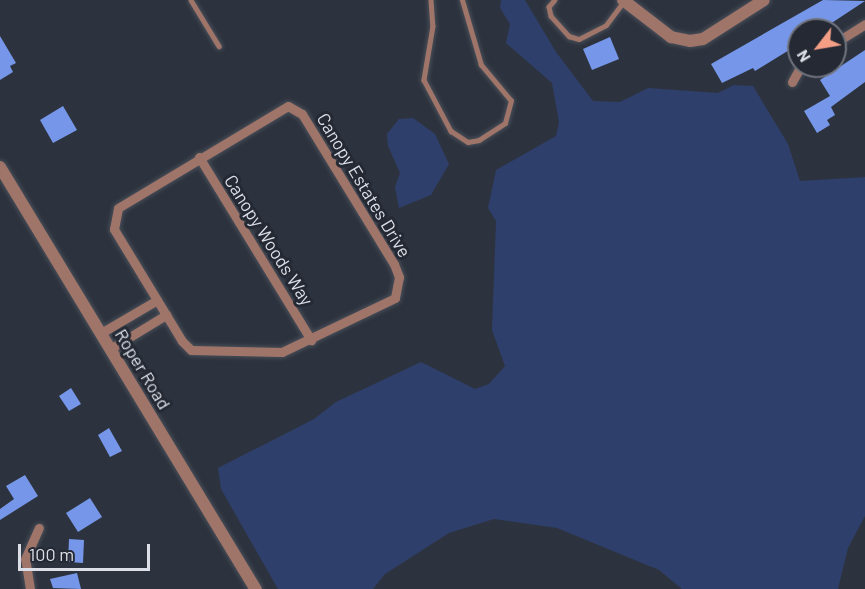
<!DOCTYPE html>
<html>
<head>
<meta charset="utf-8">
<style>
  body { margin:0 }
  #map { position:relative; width:865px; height:589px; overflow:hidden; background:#2d333e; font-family:Barlow,sans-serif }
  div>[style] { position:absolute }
  .green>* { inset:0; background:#2f3f6b }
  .building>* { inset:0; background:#7697e9 }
  .roads { filter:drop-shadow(0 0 2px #494f59) drop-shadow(0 0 2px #494f59) }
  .service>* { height:4.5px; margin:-2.25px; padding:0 2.25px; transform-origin:2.25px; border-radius:2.25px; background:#a07569 }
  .minor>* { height:9px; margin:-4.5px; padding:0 4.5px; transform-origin:4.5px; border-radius:4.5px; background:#a07569 }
  .tertiary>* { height:12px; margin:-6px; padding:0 6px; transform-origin:6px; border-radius:6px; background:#a07569 }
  span { translate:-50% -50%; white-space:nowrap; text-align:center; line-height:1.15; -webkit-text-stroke:6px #242934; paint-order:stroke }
  .street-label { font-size:18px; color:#dcdfe7 }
  .north { position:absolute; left:787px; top:18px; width:60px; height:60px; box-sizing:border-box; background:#242934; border:2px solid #6e727c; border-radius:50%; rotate:239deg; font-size:16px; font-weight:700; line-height:24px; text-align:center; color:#dcdfe7 }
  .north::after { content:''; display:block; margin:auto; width:21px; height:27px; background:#f49e86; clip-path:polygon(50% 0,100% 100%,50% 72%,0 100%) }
  .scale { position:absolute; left:18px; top:544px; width:132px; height:27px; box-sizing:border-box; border:3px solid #dcdfe7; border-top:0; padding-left:8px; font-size:18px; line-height:21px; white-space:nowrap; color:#dcdfe7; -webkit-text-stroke:4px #242934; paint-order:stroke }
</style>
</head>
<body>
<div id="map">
  <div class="green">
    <i style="clip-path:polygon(501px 0,525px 0,556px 52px,593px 101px,620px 102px,648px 88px,718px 93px,734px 85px,753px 86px,788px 144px,800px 181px,865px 177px,865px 516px,848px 548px,838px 589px,682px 589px,659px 570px,557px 528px,494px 519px,449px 533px,385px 574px,373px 589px,278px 589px,221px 489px,218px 468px,314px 419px,336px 402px,421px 362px,475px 389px,489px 384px,505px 366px,492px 330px,496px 221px,488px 208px,496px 170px,556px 136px,559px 122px,552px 83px,506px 43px,510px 24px,500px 8px)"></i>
    <i style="clip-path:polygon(413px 118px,435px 134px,449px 164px,431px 195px,399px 208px,395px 187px,400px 173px,388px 146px,387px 134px,399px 119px)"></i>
  </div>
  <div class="building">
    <i style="clip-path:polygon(823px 0,865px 1px,821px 30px,799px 30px,799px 44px,755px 71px,753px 68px,722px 83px,711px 64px)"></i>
    <i style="clip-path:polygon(0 36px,16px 63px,10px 66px,13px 72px,0 80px)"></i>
    <i style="clip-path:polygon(610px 37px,619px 59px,592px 70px,583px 49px)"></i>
    <i style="clip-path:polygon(865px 50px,865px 82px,831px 107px,835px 115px,827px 120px,830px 125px,817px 133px,804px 111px,830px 96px,820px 80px)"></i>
    <i style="clip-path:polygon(63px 106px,77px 130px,53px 143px,40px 120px)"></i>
    <i style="clip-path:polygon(71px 388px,81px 404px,69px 411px,59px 396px)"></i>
    <i style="clip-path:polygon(109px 428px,122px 451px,110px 457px,98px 435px)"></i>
    <i style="clip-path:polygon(25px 475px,38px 496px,0 520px,0 509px,14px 499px,6px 486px)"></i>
    <i style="clip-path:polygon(90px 498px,102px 517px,78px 532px,66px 513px)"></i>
    <i style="clip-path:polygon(69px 539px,84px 540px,83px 563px,68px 562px)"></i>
    <i style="clip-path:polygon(77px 573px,81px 589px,53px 588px,50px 579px)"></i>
  </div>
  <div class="roads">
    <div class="service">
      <i style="left:191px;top:0;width:54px;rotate:58.7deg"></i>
      <i style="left:431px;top:0;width:26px;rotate:86deg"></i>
      <i style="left:433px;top:26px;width:55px;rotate:99.5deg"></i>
      <i style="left:424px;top:80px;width:58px;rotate:62.1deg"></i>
      <i style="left:451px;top:131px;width:20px;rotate:33deg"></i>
      <i style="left:468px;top:142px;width:11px;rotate:-10deg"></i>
      <i style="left:479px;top:140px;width:31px;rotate:-33deg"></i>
      <i style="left:505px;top:123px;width:23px;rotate:-75deg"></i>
      <i style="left:511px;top:101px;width:47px;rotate:-129.8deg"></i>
      <i style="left:481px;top:65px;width:68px;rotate:-106.3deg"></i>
      <i style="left:555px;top:0;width:9px;rotate:131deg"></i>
      <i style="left:549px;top:7px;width:9px;rotate:77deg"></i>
      <i style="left:551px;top:16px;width:27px;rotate:48deg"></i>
      <i style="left:569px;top:36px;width:10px;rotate:17deg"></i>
      <i style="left:579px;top:39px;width:30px;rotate:-27deg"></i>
      <i style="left:606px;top:25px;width:30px;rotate:-53deg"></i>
    </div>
    <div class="minor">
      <i style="left:835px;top:43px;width:36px;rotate:-32deg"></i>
      <i style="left:792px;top:82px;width:18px;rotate:-61deg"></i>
      <i style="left:288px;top:106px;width:16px;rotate:30deg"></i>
      <i style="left:302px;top:114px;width:176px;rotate:58.5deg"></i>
      <i style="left:394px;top:264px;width:14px;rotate:69deg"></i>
      <i style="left:399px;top:277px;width:21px;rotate:101deg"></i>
      <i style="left:395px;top:298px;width:125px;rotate:154.5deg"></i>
      <i style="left:282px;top:352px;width:91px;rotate:-178.7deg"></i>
      <i style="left:191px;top:350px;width:13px;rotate:-135deg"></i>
      <i style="left:182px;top:341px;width:131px;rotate:-121.3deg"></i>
      <i style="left:114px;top:229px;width:21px;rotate:-79deg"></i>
      <i style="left:118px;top:208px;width:198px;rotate:-31deg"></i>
      <i style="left:199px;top:157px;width:215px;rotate:58.5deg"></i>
      <i style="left:101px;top:333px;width:65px;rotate:-30.5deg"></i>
      <i style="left:110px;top:349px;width:66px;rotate:-31.3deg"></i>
      <i style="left:30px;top:589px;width:30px;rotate:-99deg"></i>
      <i style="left:25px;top:559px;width:34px;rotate:-66deg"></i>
    </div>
    <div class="tertiary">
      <i style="left:623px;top:0;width:61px;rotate:37.6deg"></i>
      <i style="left:671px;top:37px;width:19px;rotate:12deg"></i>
      <i style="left:690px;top:41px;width:13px;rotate:-9deg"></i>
      <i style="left:703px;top:39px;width:72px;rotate:-32.6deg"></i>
      <i style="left:0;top:167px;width:494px;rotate:58.8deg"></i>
    </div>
  </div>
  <div class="street-label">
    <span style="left:364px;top:185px;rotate:59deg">Canopy Estates Drive</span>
    <span style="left:269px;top:240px;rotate:58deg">Canopy Woods Way</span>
    <span style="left:143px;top:369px;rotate:59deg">Roper Road</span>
  </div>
  <div class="north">N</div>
  <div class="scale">100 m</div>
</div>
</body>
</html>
